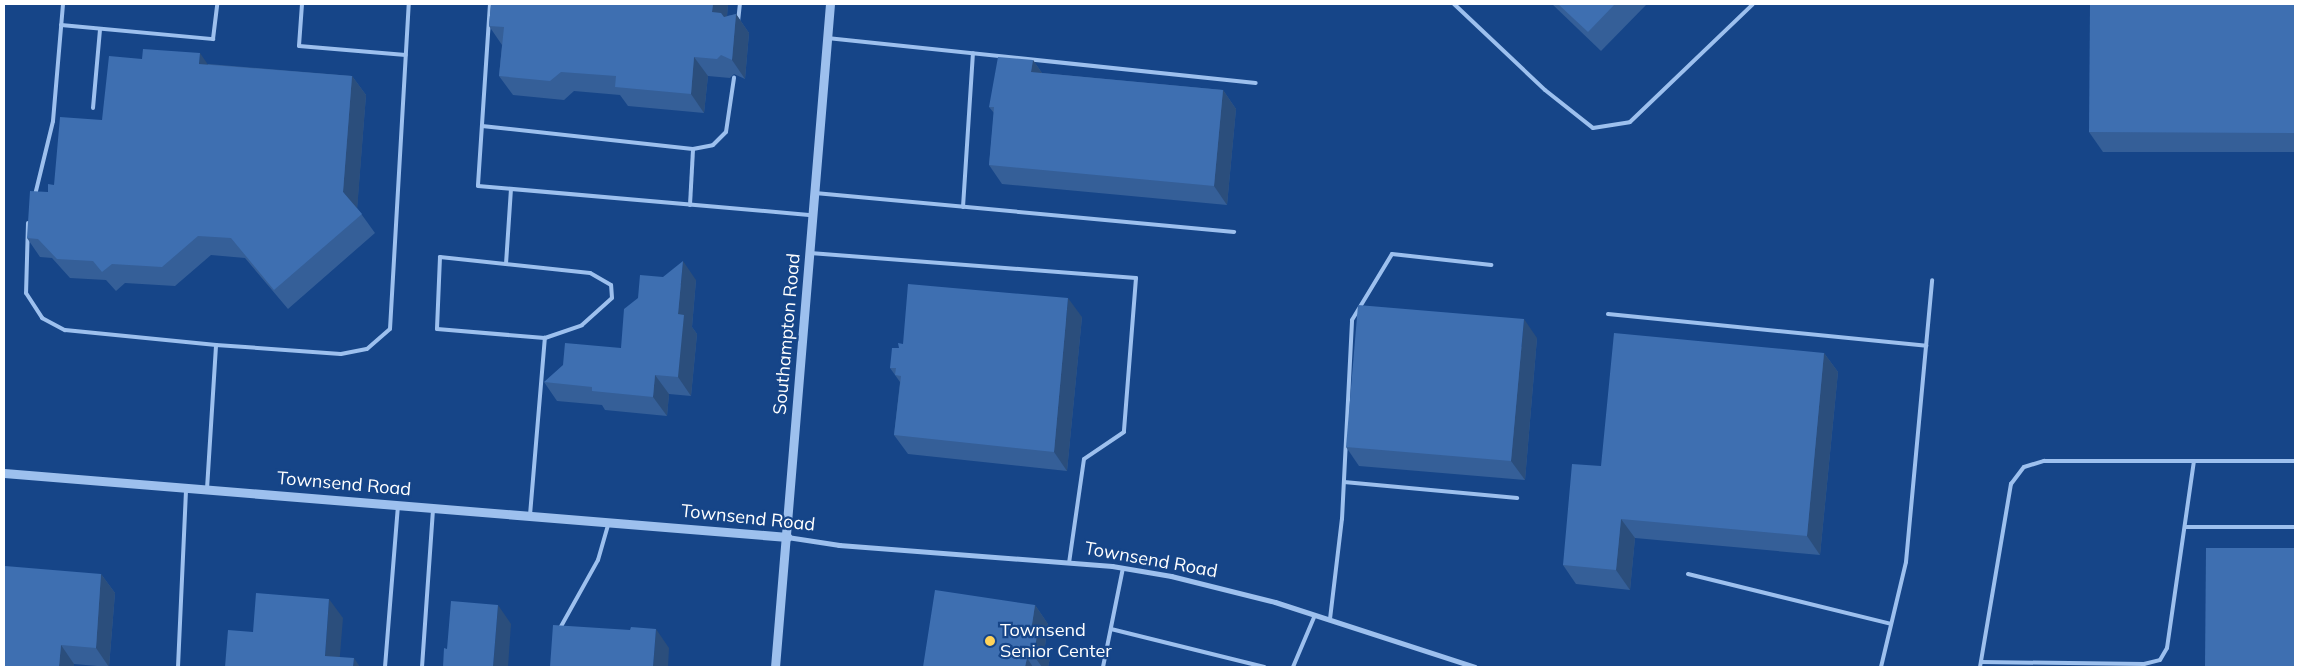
<!DOCTYPE html>
<html>
<head>
<meta charset="utf-8">
<style>
  body { margin:0 }
  #map { position:relative; width:2299px; height:671px; overflow:hidden; background:#164588; font-family:Mulish,sans-serif }
  div>[style] { position:absolute }
  .service>* { height:4px; margin:-2px; padding:0 2px; transform-origin:2px; border-radius:2px; background:#9dc0ee }
  .minor>* { height:5px; margin:-2.5px; padding:0 2.5px; transform-origin:2.5px; border-radius:2.5px; background:#9dc0ee }
  .tertiary>* { height:9px; margin:-4.5px; padding:0 4.5px; transform-origin:4.5px; border-radius:4.5px; background:#9dc0ee }
  .wall>* { inset:0; background:#355f98 }
  .shaded-wall>* { inset:0; background:#2b4e7c }
  .building>* { inset:0; background:#3e6fb1 }
  .dots>* { width:14px; height:14px; translate:-50% -50%; box-sizing:border-box; border:2px solid #164588; border-radius:50% }
  span { translate:-50% -50%; white-space:nowrap; text-align:center; line-height:1.15; -webkit-text-stroke:4.5px #164588; paint-order:stroke }
  .street-label { font-size:18px; color:#fff }
  .poi-label { font-size:18px; color:#fff }
  .left { translate:0 -50%; text-align:left }
  .frame { position:absolute; inset:0; border:5px solid #fff; pointer-events:none }
</style>
</head>
<body>
<div id="map">
  <div class="service">
    <i style="left:302px;top:4px;width:42px;rotate:94.1deg"></i>
    <i style="left:299px;top:46px;width:107px;rotate:4.8deg"></i>
    <i style="left:490px;top:4px;width:182px;rotate:93.8deg"></i>
    <i style="left:478px;top:186px;width:335px;rotate:5deg"></i>
    <i style="left:1454px;top:4px;width:125px;rotate:43.4deg"></i>
    <i style="left:1545px;top:90px;width:61px;rotate:38.4deg"></i>
    <i style="left:1593px;top:128px;width:37px;rotate:-9deg"></i>
    <i style="left:1630px;top:122px;width:170px;rotate:-43.8deg"></i>
    <i style="left:738px;top:22px;width:18px;rotate:-84deg"></i>
    <i style="left:61px;top:25px;width:153px;rotate:5.3deg"></i>
    <i style="left:213px;top:39px;width:35px;rotate:-83deg"></i>
    <i style="left:827px;top:38px;width:431px;rotate:6deg"></i>
    <i style="left:93px;top:108px;width:79px;rotate:-84.9deg"></i>
    <i style="left:482px;top:126px;width:212px;rotate:6.2deg"></i>
    <i style="left:693px;top:149px;width:20px;rotate:-11deg"></i>
    <i style="left:713px;top:145px;width:18px;rotate:-45deg"></i>
    <i style="left:726px;top:132px;width:55px;rotate:-81.6deg"></i>
    <i style="left:815px;top:193px;width:421px;rotate:5.3deg"></i>
    <i style="left:35px;top:195px;width:76px;rotate:-76.3deg"></i>
    <i style="left:53px;top:121px;width:117px;rotate:-85.1deg"></i>
    <i style="left:690px;top:205px;width:56px;rotate:-86.9deg"></i>
    <i style="left:963px;top:207px;width:154px;rotate:-86.3deg"></i>
    <i style="left:28px;top:223px;width:70px;rotate:91.6deg"></i>
    <i style="left:26px;top:293px;width:30px;rotate:57deg"></i>
    <i style="left:42px;top:318px;width:26px;rotate:28deg"></i>
    <i style="left:65px;top:330px;width:152px;rotate:5.7deg"></i>
    <i style="left:810px;top:253px;width:327px;rotate:4.4deg"></i>
    <i style="left:1136px;top:278px;width:154px;rotate:94.5deg"></i>
    <i style="left:1124px;top:432px;width:48px;rotate:146deg"></i>
    <i style="left:1084px;top:459px;width:105px;rotate:98.2deg"></i>
    <i style="left:506px;top:264px;width:75px;rotate:-86.2deg"></i>
    <i style="left:1608px;top:314px;width:320px;rotate:5.7deg"></i>
    <i style="left:1344px;top:482px;width:174px;rotate:5.3deg"></i>
    <i style="left:207px;top:489px;width:144px;rotate:-86.4deg"></i>
    <i style="left:216px;top:345px;width:125px;rotate:4.1deg"></i>
    <i style="left:341px;top:354px;width:26px;rotate:-11deg"></i>
    <i style="left:367px;top:349px;width:30px;rotate:-41deg"></i>
    <i style="left:390px;top:329px;width:326px;rotate:-86.7deg"></i>
    <i style="left:530px;top:515px;width:178px;rotate:-85.2deg"></i>
    <i style="left:545px;top:338px;width:39px;rotate:-19deg"></i>
    <i style="left:582px;top:325px;width:40px;rotate:-42deg"></i>
    <i style="left:612px;top:298px;width:13px;rotate:-94deg"></i>
    <i style="left:611px;top:285px;width:24px;rotate:-150deg"></i>
    <i style="left:590px;top:273px;width:151px;rotate:-173.9deg"></i>
    <i style="left:440px;top:257px;width:72px;rotate:92.4deg"></i>
    <i style="left:437px;top:329px;width:108px;rotate:4.8deg"></i>
    <i style="left:2185px;top:527px;width:110px"></i>
    <i style="left:1688px;top:574px;width:209px;rotate:13.8deg"></i>
    <i style="left:1330px;top:619px;width:101px;rotate:-83.2deg"></i>
    <i style="left:1342px;top:519px;width:199px;rotate:-87.1deg"></i>
    <i style="left:1352px;top:320px;width:77px;rotate:-58.8deg"></i>
    <i style="left:1392px;top:254px;width:100px;rotate:6.3deg"></i>
    <i style="left:1111px;top:629px;width:158px;rotate:13.9deg"></i>
    <i style="left:559px;top:630px;width:80px;rotate:-60.9deg"></i>
    <i style="left:598px;top:560px;width:37px;rotate:-74deg"></i>
    <i style="left:1981px;top:662px;width:163px;rotate:0.7deg"></i>
    <i style="left:2144px;top:664px;width:16px;rotate:-14deg"></i>
    <i style="left:2160px;top:660px;width:14px;rotate:-60deg"></i>
    <i style="left:2167px;top:648px;width:189px;rotate:-81.8deg"></i>
    <i style="left:178px;top:667px;width:179px;rotate:-87.4deg"></i>
    <i style="left:385px;top:667px;width:163px;rotate:-85.4deg"></i>
    <i style="left:422px;top:667px;width:159px;rotate:-86deg"></i>
    <i style="left:1103px;top:667px;width:101px;rotate:-78.6deg"></i>
    <i style="left:1293px;top:667px;width:56px;rotate:-67.1deg"></i>
    <i style="left:1881px;top:667px;width:108px;rotate:-76.6deg"></i>
    <i style="left:1906px;top:562px;width:283px;rotate:-84.7deg"></i>
    <i style="left:1980px;top:667px;width:186px;rotate:-80.4deg"></i>
    <i style="left:2011px;top:484px;width:21px;rotate:-53deg"></i>
    <i style="left:2024px;top:467px;width:21px;rotate:-17deg"></i>
    <i style="left:2044px;top:461px;width:251px"></i>
  </div>
  <div class="minor">
    <i style="left:787px;top:537px;width:53px;rotate:8.7deg"></i>
    <i style="left:839px;top:545px;width:274px;rotate:4.4deg"></i>
    <i style="left:1112px;top:566px;width:60px;rotate:9.6deg"></i>
    <i style="left:1171px;top:576px;width:107px;rotate:14deg"></i>
    <i style="left:1275px;top:602px;width:210px;rotate:18deg"></i>
  </div>
  <div class="tertiary">
    <i style="left:4px;top:473px;width:786px;rotate:4.67deg"></i>
    <i style="left:775px;top:667px;width:665px;rotate:-85.26deg"></i>
  </div>
  <div class="wall">
    <i style="clip-path:polygon(491px 4px,728px 4px,727px 16px,736px 14px,749px 33px,745px 79px,734px 74px,730px 78px,708px 76px,704px 113px,628px 106px,620px 95px,574px 91px,564px 100px,513px 95px,499px 76px,502px 45px,489px 26px)"></i>
    <i style="clip-path:polygon(1552px 4px,1647px 4px,1601px 51px)"></i>
    <i style="clip-path:polygon(2295px 4px,2295px 152px,2103px 152px,2089px 132px)"></i>
    <i style="clip-path:polygon(1033px 60px,1042px 73px,1223px 90px,1236px 109px,1227px 205px,1002px 184px,989px 165px,994px 113px,989px 107px)"></i>
    <i style="clip-path:polygon(208px 64px,352px 76px,366px 95px,357px 208px,375px 233px,288px 309px,245px 258px,211px 255px,175px 286px,125px 283px,116px 291px,106px 280px,70px 278px,52px 258px,40px 257px,27px 238px,48px 192px,54px 185px,102px 120px)"></i>
    <i style="clip-path:polygon(696px 280px,692px 327px,697px 334px,691px 396px,669px 394px,667px 416px,605px 410px,602px 405px,557px 401px,544px 382px,621px 348px,638px 298px)"></i>
    <i style="clip-path:polygon(1082px 317px,1067px 471px,908px 454px,894px 435px,900px 382px,890px 368px,899px 348px,903px 344px)"></i>
    <i style="clip-path:polygon(1537px 338px,1525px 480px,1359px 466px,1346px 447px)"></i>
    <i style="clip-path:polygon(1824px 353px,1838px 372px,1820px 555px,1635px 538px,1630px 590px,1576px 584px,1563px 565px,1601px 466px)"></i>
    <i style="clip-path:polygon(101px 574px,115px 593px,109px 667px,74px 664px,4px 667px)"></i>
    <i style="clip-path:polygon(1035px 605px,1048px 624px,1045px 646px,1051px 654px,1048px 667px,923px 667px)"></i>
  </div>
  <div class="shaded-wall">
    <i style="clip-path:polygon(713px 4px,728px 4px,726px 31px,712px 12px)"></i>
    <i style="clip-path:polygon(736px 14px,749px 33px,745px 79px,732px 60px)"></i>
    <i style="clip-path:polygon(200px 53px,213px 72px,199px 64px)"></i>
    <i style="clip-path:polygon(694px 57px,708px 76px,704px 113px,691px 94px)"></i>
    <i style="clip-path:polygon(1033px 60px,1046px 79px,1031px 72px)"></i>
    <i style="clip-path:polygon(352px 76px,366px 95px,357px 211px,343px 192px)"></i>
    <i style="clip-path:polygon(1223px 90px,1236px 109px,1227px 205px,1214px 186px)"></i>
    <i style="clip-path:polygon(683px 261px,696px 280px,692px 327px,697px 334px,691px 396px,678px 377px,678px 314px)"></i>
    <i style="clip-path:polygon(1068px 298px,1082px 317px,1067px 471px,1054px 452px)"></i>
    <i style="clip-path:polygon(1524px 319px,1537px 338px,1525px 480px,1511px 461px)"></i>
    <i style="clip-path:polygon(1824px 353px,1838px 372px,1820px 555px,1807px 536px)"></i>
    <i style="clip-path:polygon(655px 375px,669px 394px,667px 416px,653px 397px)"></i>
    <i style="clip-path:polygon(1621px 519px,1635px 538px,1630px 590px,1616px 570px)"></i>
    <i style="clip-path:polygon(101px 574px,115px 593px,109px 667px,96px 648px)"></i>
    <i style="clip-path:polygon(329px 599px,343px 618px,339px 667px,325px 656px)"></i>
    <i style="clip-path:polygon(498px 605px,511px 624px,508px 667px,493px 667px)"></i>
    <i style="clip-path:polygon(1035px 605px,1048px 624px,1045px 646px,1051px 654px,1048px 667px,1042px 667px,1034px 656px,1031px 631px)"></i>
    <i style="clip-path:polygon(656px 629px,669px 648px,668px 667px,653px 667px)"></i>
    <i style="clip-path:polygon(61px 645px,74px 664px,74px 667px,59px 667px)"></i>
    <i style="clip-path:polygon(354px 658px,360px 667px,353px 667px)"></i>
    <i style="clip-path:polygon(1027px 658px,1033px 667px,1025px 667px)"></i>
  </div>
  <div class="building">
    <i style="clip-path:polygon(491px 4px,713px 4px,712px 12px,721px 13px,724px 17px,736px 14px,732px 60px,721px 55px,717px 59px,694px 57px,691px 94px,615px 87px,616px 76px,561px 72px,550px 81px,499px 76px,504px 27px,489px 26px)"></i>
    <i style="clip-path:polygon(1558px 4px,1615px 4px,1588px 32px)"></i>
    <i style="clip-path:polygon(2090px 4px,2295px 4px,2295px 133px,2089px 132px)"></i>
    <i style="clip-path:polygon(143px 49px,200px 53px,199px 64px,352px 76px,343px 192px,362px 214px,274px 290px,231px 238px,198px 236px,162px 267px,112px 264px,102px 272px,93px 261px,57px 259px,38px 239px,27px 238px,30px 191px,48px 192px,48px 184px,54px 185px,60px 117px,102px 120px,109px 56px,142px 59px)"></i>
    <i style="clip-path:polygon(998px 57px,1033px 60px,1031px 72px,1223px 90px,1214px 186px,989px 165px,994px 107px,989px 107px)"></i>
    <i style="clip-path:polygon(683px 261px,678px 314px,684px 315px,678px 377px,655px 375px,653px 397px,592px 391px,592px 387px,544px 382px,563px 365px,565px 343px,621px 348px,624px 309px,638px 298px,640px 275px,663px 277px)"></i>
    <i style="clip-path:polygon(908px 284px,1068px 298px,1054px 452px,894px 435px,901px 376px,895px 375px,896px 368px,890px 368px,892px 348px,899px 348px,898px 343px,903px 344px)"></i>
    <i style="clip-path:polygon(1358px 305px,1524px 319px,1511px 461px,1346px 447px)"></i>
    <i style="clip-path:polygon(1614px 333px,1824px 353px,1807px 536px,1621px 519px,1616px 570px,1563px 565px,1572px 464px,1601px 466px)"></i>
    <i style="clip-path:polygon(2206px 548px,2295px 548px,2295px 667px,2205px 667px)"></i>
    <i style="clip-path:polygon(5px 566px,101px 574px,96px 648px,61px 645px,59px 667px,4px 667px,4px 584px)"></i>
    <i style="clip-path:polygon(935px 590px,1035px 605px,1031px 631px,1037px 635px,1034px 656px,1027px 658px,1025px 667px,923px 667px)"></i>
    <i style="clip-path:polygon(256px 593px,329px 599px,325px 656px,354px 658px,353px 667px,225px 667px,228px 630px,253px 632px)"></i>
    <i style="clip-path:polygon(451px 601px,498px 605px,493px 667px,443px 667px,444px 648px,447px 649px)"></i>
    <i style="clip-path:polygon(553px 625px,630px 630px,631px 627px,656px 629px,653px 667px,550px 667px)"></i>
  </div>
  <div class="dots">
    <i style="left:990px;top:641px;background:#ffd35a"></i>
  </div>
  <div class="street-label">
    <span style="left:787px;top:334px;rotate:-85deg">Southampton Road</span>
    <span style="left:344px;top:484px;rotate:5deg">Townsend Road</span>
    <span style="left:748px;top:518px;rotate:6deg">Townsend Road</span>
    <span style="left:1151px;top:560px;rotate:10deg">Townsend Road</span>
  </div>
  <div class="poi-label">
    <span class="left" style="left:1000px;top:641px">Townsend<br>Senior Center</span>
  </div>
  <div class="frame"></div>
</div>
</body>
</html>
